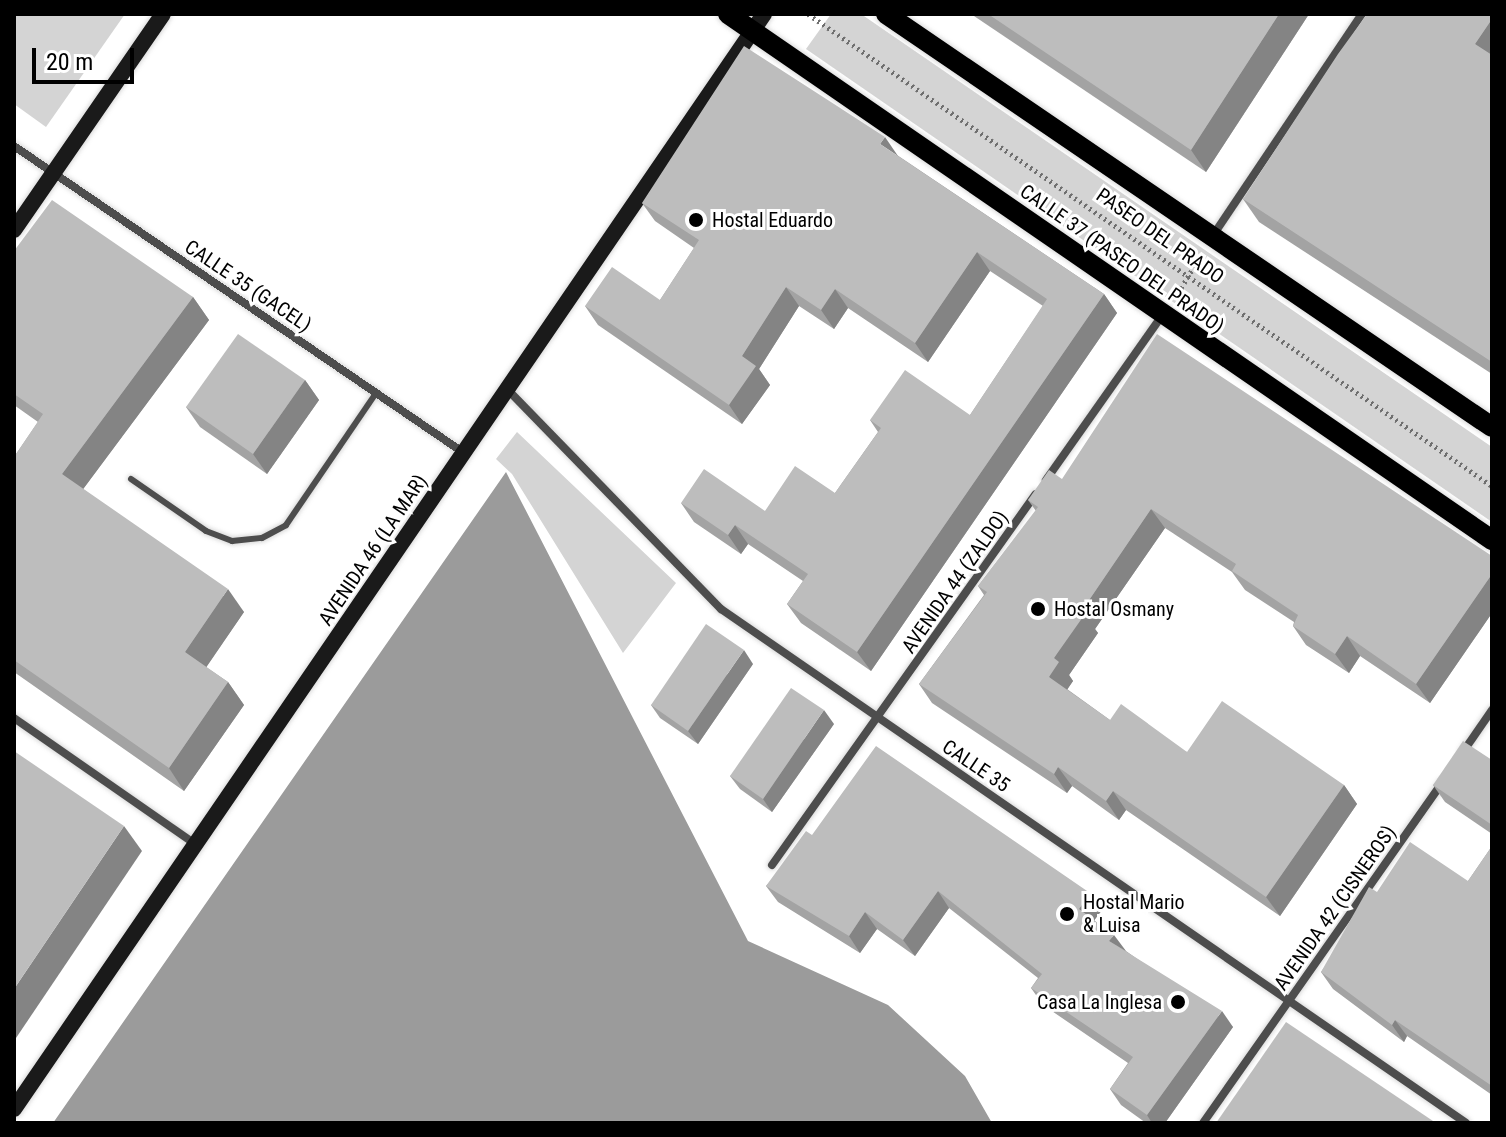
<!DOCTYPE html>
<html>
<head>
<meta charset="utf-8">
<style>
  body { margin:0 }
  #map { position:relative; width:1506px; height:1137px; overflow:hidden; background:#fff; font-family:"Roboto Condensed",sans-serif }
  div>[style] { position:absolute }
  .green>* { inset:0; background:#d4d4d4 }
  .water>* { inset:0; background:#9b9b9b }
  .path>* { height:5px; margin-top:-2.5px; transform-origin:0; background:repeating-linear-gradient(90deg,#6f6f6f 0 2px,transparent 0 6px) }
  .roads { filter:drop-shadow(0 0 2px #dbdbdb) drop-shadow(0 0 2px #dbdbdb) }
  .lane>* { height:6px; margin:-3px; padding:0 3px; transform-origin:3px; border-radius:3px; background:#4d4d4d }
  .street>* { height:8px; margin:-4px; padding:0 4px; transform-origin:4px; border-radius:4px; background:#4d4d4d }
  .secondary>* { height:16px; margin:-8px; padding:0 8px; transform-origin:8px; border-radius:8px; background:#1a1a1a }
  .primary>* { height:20px; margin:-10px; padding:0 10px; transform-origin:10px; border-radius:10px; background:#000 }
  .wall>* { inset:0; background:#a3a3a3 }
  .shaded-wall>* { inset:0; background:#848484 }
  .building>* { inset:0; background:#bdbdbd }
  .dots>* { width:22px; height:22px; translate:-50% -50%; box-sizing:border-box; border:4px solid #fff; border-radius:50% }
  span { translate:-50% -50%; white-space:nowrap; text-align:center; line-height:1.15; -webkit-text-stroke:6px #fff; paint-order:stroke }
  .poi-label { font-size:20px; color:#000 }
  .left { translate:0 -50%; text-align:left }
  .right { translate:-100% -50%; text-align:right }
  .street-label { font-size:20px; color:#000 }
  .frame { position:absolute; inset:0; border:16px solid #000; pointer-events:none }
  .scale { position:absolute; left:32px; top:48px; width:102px; height:36px; box-sizing:border-box; border:4px solid #000; border-top:0; padding-left:10px; font-size:24px; line-height:28px; white-space:nowrap; color:#000; -webkit-text-stroke:6px #fff; paint-order:stroke }
</style>
</head>
<body>
<div id="map">
  <div class="green">
    <i style="clip-path:polygon(14px 14px,125px 14px,46px 127px,14px 104px)"></i>
    <i style="clip-path:polygon(831px 14px,861px 14px,1492px 447px,1492px 522px,806px 49px)"></i>
    <i style="clip-path:polygon(517px 432px,676px 583px,623px 653px,512px 474px,496px 459px)"></i>
  </div>
  <div class="water">
    <i style="clip-path:polygon(506px 472px,748px 941px,888px 1005px,965px 1076px,992px 1123px,53px 1123px)"></i>
  </div>
  <div class="path">
    <i style="left:808px;top:14px;width:831px;rotate:34.61deg"></i>
    <i style="left:1178px;top:293px;width:42px;rotate:-58.6deg"></i>
  </div>
  <div class="roads">
    <div class="lane">
      <i style="left:131px;top:479px;width:91px;rotate:34.7deg"></i>
      <i style="left:206px;top:531px;width:28px;rotate:21deg"></i>
      <i style="left:232px;top:541px;width:30px;rotate:-6deg"></i>
      <i style="left:262px;top:538px;width:27px;rotate:-28deg"></i>
      <i style="left:286px;top:525px;width:160px;rotate:-55.7deg"></i>
    </div>
    <div class="street">
      <i style="left:14px;top:146px;width:545px;rotate:34.3deg"></i>
      <i style="left:1214px;top:234px;width:265px;rotate:-56.1deg"></i>
      <i style="left:507px;top:389px;width:307px;rotate:45.8deg"></i>
      <i style="left:721px;top:609px;width:905px;rotate:34.6deg"></i>
      <i style="left:1046px;top:480px;width:199px;rotate:-54.8deg"></i>
      <i style="left:14px;top:718px;width:221px;rotate:34.8deg"></i>
      <i style="left:1463px;top:752px;width:51px;rotate:-55.4deg"></i>
      <i style="left:772px;top:865px;width:455px;rotate:-54.6deg"></i>
      <i style="left:1203px;top:1123px;width:416px;rotate:-54.9deg"></i>
    </div>
    <div class="secondary">
      <i style="left:14px;top:230px;width:262px;rotate:-55.4deg"></i>
      <i style="left:14px;top:1109px;width:1327px;rotate:-55.59deg"></i>
    </div>
    <div class="primary">
      <i style="left:728px;top:14px;width:928px;rotate:34.55deg"></i>
      <i style="left:886px;top:14px;width:733px;rotate:34.28deg"></i>
    </div>
  </div>
  <div class="wall">
    <i style="clip-path:polygon(971px 14px,1309px 14px,1206px 172px)"></i>
    <i style="clip-path:polygon(1492px 14px,1492px 374px,1259px 222px,1243px 199px)"></i>
    <i style="clip-path:polygon(897px 155px,1104px 294px,1117px 313px,871px 671px,801px 623px,787px 604px,803px 581px,748px 544px,741px 554px,694px 522px,681px 503px,765px 511px,835px 493px,878px 432px,870px 420px,970px 415px,1043px 306px,990px 271px,928px 362px,848px 308px,834px 329px,799px 306px,759px 369px,770px 385px,742px 424px,598px 325px,585px 306px,660px 300px,694px 248px,655px 221px,642px 203px)"></i>
    <i style="clip-path:polygon(14px 251px,193px 297px,209px 320px,83px 489px,244px 612px,206px 667px,228px 682px,244px 705px,184px 791px,14px 672px,14px 457px,38px 422px,14px 405px)"></i>
    <i style="clip-path:polygon(305px 380px,319px 400px,267px 474px,200px 427px,186px 407px)"></i>
    <i style="clip-path:polygon(1062px 479px,1492px 556px,1492px 613px,1430px 703px,1360px 656px,1349px 673px,1306px 645px,1293px 626px,1294px 622px,1245px 590px,1232px 572px,1165px 528px,1095px 629px,1098px 633px,1069px 675px,1073px 681px,1067px 689px,1110px 720px,1187px 752px,1344px 785px,1357px 804px,1280px 916px,1126px 810px,1119px 820px,1072px 786px,1067px 793px,932px 703px,919px 684px,984px 595px,978px 586px,1036px 511px,1028px 500px)"></i>
    <i style="clip-path:polygon(753px 664px,698px 744px,660px 718px,651px 705px)"></i>
    <i style="clip-path:polygon(834px 724px,772px 812px,740px 789px,730px 776px)"></i>
    <i style="clip-path:polygon(1492px 760px,1492px 834px,1445px 802px,1433px 785px)"></i>
    <i style="clip-path:polygon(812px 835px,1090px 893px,1102px 910px,1094px 920px,1126px 951px,1233px 1027px,1165px 1123px,1146px 1123px,1121px 1105px,1110px 1089px,1128px 1063px,1043px 1005px,1031px 988px,1038px 978px,949px 908px,915px 956px,877px 929px,860px 953px,778px 902px,766px 886px)"></i>
    <i style="clip-path:polygon(1492px 846px,1492px 1095px,1407px 1036px,1404px 1042px,1333px 989px,1321px 972px,1377px 892px,1468px 881px)"></i>
  </div>
  <div class="shaded-wall">
    <i style="clip-path:polygon(1279px 14px,1309px 14px,1206px 172px,1191px 150px)"></i>
    <i style="clip-path:polygon(1492px 19px,1492px 65px,1475px 44px)"></i>
    <i style="clip-path:polygon(885px 137px,898px 156px,880px 144px)"></i>
    <i style="clip-path:polygon(977px 252px,990px 271px,928px 362px,915px 343px)"></i>
    <i style="clip-path:polygon(786px 287px,799px 306px,759px 369px,770px 385px,742px 424px,729px 405px,742px 356px)"></i>
    <i style="clip-path:polygon(835px 289px,848px 308px,834px 329px,821px 310px)"></i>
    <i style="clip-path:polygon(1104px 294px,1117px 313px,871px 671px,857px 652px)"></i>
    <i style="clip-path:polygon(193px 297px,209px 320px,78px 496px,62px 474px)"></i>
    <i style="clip-path:polygon(305px 380px,319px 400px,267px 474px,253px 454px)"></i>
    <i style="clip-path:polygon(1151px 509px,1165px 528px,1095px 629px,1098px 633px,1069px 675px,1073px 681px,1063px 696px,1049px 677px,1054px 658px,1081px 612px)"></i>
    <i style="clip-path:polygon(735px 525px,748px 544px,741px 554px,728px 535px)"></i>
    <i style="clip-path:polygon(1492px 574px,1492px 613px,1430px 703px,1416px 684px)"></i>
    <i style="clip-path:polygon(228px 589px,244px 612px,201px 675px,185px 652px)"></i>
    <i style="clip-path:polygon(1347px 636px,1360px 656px,1349px 673px,1335px 654px)"></i>
    <i style="clip-path:polygon(744px 650px,753px 664px,698px 744px,688px 731px)"></i>
    <i style="clip-path:polygon(228px 682px,244px 705px,184px 791px,169px 768px)"></i>
    <i style="clip-path:polygon(824px 710px,834px 724px,772px 812px,763px 799px)"></i>
    <i style="clip-path:polygon(1058px 767px,1072px 786px,1067px 793px,1054px 774px)"></i>
    <i style="clip-path:polygon(1344px 785px,1357px 804px,1280px 916px,1266px 897px)"></i>
    <i style="clip-path:polygon(1113px 791px,1126px 810px,1119px 820px,1106px 801px)"></i>
    <i style="clip-path:polygon(124px 826px,142px 851px,14px 1041px,14px 989px)"></i>
    <i style="clip-path:polygon(938px 891px,949px 908px,915px 956px,903px 940px)"></i>
    <i style="clip-path:polygon(1090px 893px,1102px 910px,1090px 926px,1079px 909px)"></i>
    <i style="clip-path:polygon(865px 912px,877px 929px,860px 953px,849px 936px)"></i>
    <i style="clip-path:polygon(1114px 935px,1126px 951px,1109px 941px)"></i>
    <i style="clip-path:polygon(1222px 1011px,1233px 1027px,1165px 1123px,1152px 1123px,1147px 1115px)"></i>
    <i style="clip-path:polygon(1395px 1020px,1407px 1036px,1404px 1042px,1392px 1025px)"></i>
  </div>
  <div class="building">
    <i style="clip-path:polygon(988px 14px,1279px 14px,1191px 150px)"></i>
    <i style="clip-path:polygon(1367px 14px,1492px 14px,1492px 19px,1475px 44px,1492px 55px,1492px 362px,1243px 199px,1338px 54px)"></i>
    <i style="clip-path:polygon(744px 46px,885px 137px,880px 144px,1104px 294px,857px 652px,787px 604px,808px 574px,735px 525px,728px 535px,681px 503px,704px 469px,765px 511px,795px 466px,835px 493px,881px 428px,870px 420px,905px 370px,970px 415px,1047px 299px,977px 252px,915px 343px,835px 289px,821px 310px,786px 287px,742px 356px,756px 366px,729px 405px,585px 306px,612px 267px,660px 300px,699px 240px,642px 203px)"></i>
    <i style="clip-path:polygon(52px 200px,193px 297px,62px 474px,228px 589px,185px 652px,228px 682px,169px 768px,14px 660px,14px 457px,43px 414px,14px 394px,14px 251px)"></i>
    <i style="clip-path:polygon(238px 334px,305px 380px,253px 454px,186px 407px)"></i>
    <i style="clip-path:polygon(1157px 334px,1492px 556px,1492px 574px,1416px 684px,1347px 636px,1335px 654px,1293px 626px,1298px 615px,1232px 571px,1236px 564px,1151px 509px,1081px 612px,1085px 614px,1054px 658px,1059px 662px,1049px 677px,1110px 720px,1121px 704px,1187px 752px,1222px 701px,1344px 785px,1266px 897px,1113px 791px,1106px 801px,1058px 767px,1054px 774px,919px 684px,987px 592px,978px 586px,1038px 507px,1028px 500px,1049px 470px,1062px 479px)"></i>
    <i style="clip-path:polygon(706px 624px,744px 650px,688px 731px,651px 705px)"></i>
    <i style="clip-path:polygon(791px 688px,824px 710px,763px 799px,730px 776px)"></i>
    <i style="clip-path:polygon(1463px 741px,1492px 760px,1492px 825px,1433px 785px)"></i>
    <i style="clip-path:polygon(876px 746px,1090px 893px,1079px 909px,1114px 935px,1109px 941px,1222px 1011px,1147px 1115px,1110px 1089px,1133px 1057px,1031px 988px,1042px 974px,938px 891px,903px 940px,865px 912px,849px 936px,766px 886px,806px 831px,812px 835px)"></i>
    <i style="clip-path:polygon(14px 751px,124px 826px,14px 989px)"></i>
    <i style="clip-path:polygon(1410px 842px,1468px 881px,1492px 846px,1492px 1086px,1395px 1020px,1392px 1025px,1321px 972px,1369px 887px,1377px 892px)"></i>
    <i style="clip-path:polygon(1286px 1022px,1436px 1123px,1216px 1123px)"></i>
  </div>
  <div class="dots">
    <i style="left:696px;top:220px;background:#000"></i>
    <i style="left:1038px;top:609px;background:#000"></i>
    <i style="left:1067px;top:914px;background:#000"></i>
    <i style="left:1178px;top:1002px;background:#000"></i>
  </div>
  <div class="poi-label">
    <span class="left" style="left:712px;top:220px">Hostal Eduardo</span>
    <span class="left" style="left:1054px;top:609px">Hostal Osmany</span>
    <span class="left" style="left:1083px;top:914px">Hostal Mario<br>&amp; Luisa</span>
    <span class="right" style="left:1162px;top:1002px">Casa La Inglesa</span>
  </div>
  <div class="street-label">
    <span style="left:1160px;top:236px;rotate:35deg">PASEO DEL PRADO</span>
    <span style="left:1122px;top:259px;rotate:35deg">CALLE 37 (PASEO DEL PRADO)</span>
    <span style="left:248px;top:286px;rotate:34deg">CALLE 35 (GACEL)</span>
    <span style="left:373px;top:550px;rotate:-56deg">AVENIDA 46 (LA MAR)</span>
    <span style="left:955px;top:582px;rotate:-55deg">AVENIDA 44 (ZALDO)</span>
    <span style="left:976px;top:766px;rotate:34deg">CALLE 35</span>
    <span style="left:1335px;top:908px;rotate:-55deg">AVENIDA 42 (CISNEROS)</span>
  </div>
  <div class="frame"></div>
  <div class="scale">20 m</div>
</div>
</body>
</html>
